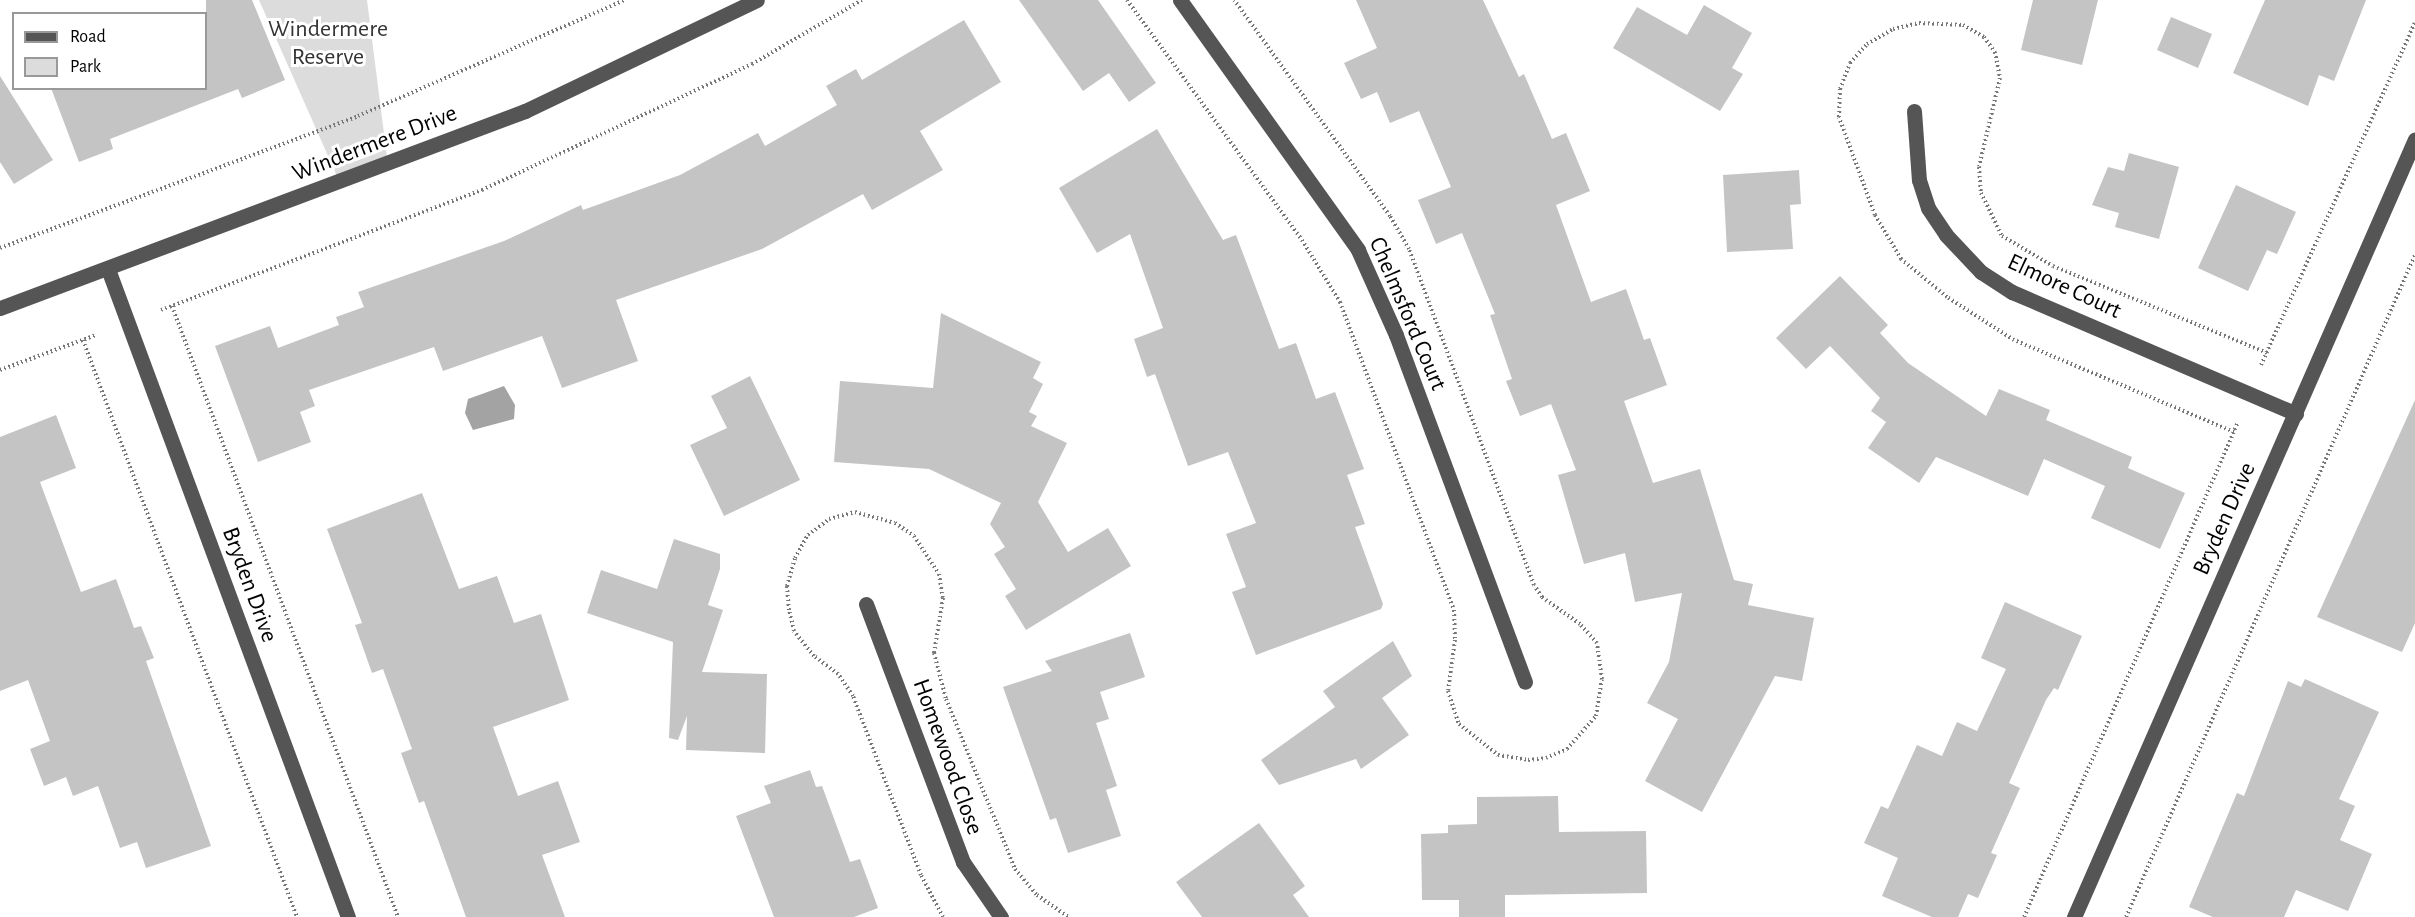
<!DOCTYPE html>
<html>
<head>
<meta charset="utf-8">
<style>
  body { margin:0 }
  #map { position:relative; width:2415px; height:917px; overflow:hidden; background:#fff; font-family:"Alegreya Sans",sans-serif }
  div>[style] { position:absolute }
  .green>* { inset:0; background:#dcdcdc }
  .water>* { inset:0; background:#a3a3a3 }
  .building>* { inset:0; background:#c4c4c4 }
  .path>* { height:4px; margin-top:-2px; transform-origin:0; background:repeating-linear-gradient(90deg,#777 0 1.5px,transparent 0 4.5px) }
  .minor>* { height:15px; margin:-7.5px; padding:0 7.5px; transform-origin:7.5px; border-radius:7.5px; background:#555 }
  span { translate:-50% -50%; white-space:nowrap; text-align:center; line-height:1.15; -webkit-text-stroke:6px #fff; paint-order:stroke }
  .park-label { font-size:24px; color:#333 }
  .street-label { font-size:24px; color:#000 }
  .legend { position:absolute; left:12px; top:12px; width:195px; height:78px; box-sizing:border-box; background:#fff; border:2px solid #999; margin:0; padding:8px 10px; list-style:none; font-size:18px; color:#000 }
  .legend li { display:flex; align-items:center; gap:12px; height:30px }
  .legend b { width:30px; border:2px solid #999 }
</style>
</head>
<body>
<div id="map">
  <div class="green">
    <i style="clip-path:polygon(259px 0,367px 0,388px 165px,340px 183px)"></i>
  </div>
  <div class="water">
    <i style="clip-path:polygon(504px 386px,515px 405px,514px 419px,473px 430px,465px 413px,468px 399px)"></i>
  </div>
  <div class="building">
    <i style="clip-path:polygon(206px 0,252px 0,285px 80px,242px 98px,238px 89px,110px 139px,113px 149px,79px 162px,51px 88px,206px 88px)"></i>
    <i style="clip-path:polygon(1019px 0,1098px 0,1156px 83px,1129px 102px,1109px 73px,1083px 91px)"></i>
    <i style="clip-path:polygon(1356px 0,1483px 0,1519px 77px,1524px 74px,1552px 139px,1566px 133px,1590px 191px,1556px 205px,1591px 302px,1626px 289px,1644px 340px,1650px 338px,1667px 385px,1624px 401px,1653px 483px,1700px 469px,1734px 580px,1753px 584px,1748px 605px,1814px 618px,1802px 681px,1775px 676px,1702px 812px,1645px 781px,1678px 719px,1647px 703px,1669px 662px,1682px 593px,1635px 602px,1625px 553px,1584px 564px,1558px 475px,1576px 470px,1551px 404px,1520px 416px,1506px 381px,1512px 379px,1490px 315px,1495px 314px,1462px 233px,1436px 244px,1418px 200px,1451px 187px,1419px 111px,1390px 123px,1377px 92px,1361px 99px,1344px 63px,1377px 48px)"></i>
    <i style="clip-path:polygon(2033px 0,2098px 0,2082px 65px,2021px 50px)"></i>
    <i style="clip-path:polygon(2265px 0,2366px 0,2334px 81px,2319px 75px,2308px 106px,2233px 73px)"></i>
    <i style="clip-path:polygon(1704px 5px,1752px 33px,1732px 68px,1743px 74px,1720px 111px,1613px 48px,1637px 7px,1687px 35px)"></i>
    <i style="clip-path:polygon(2171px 17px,2212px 34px,2198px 68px,2157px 50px)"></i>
    <i style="clip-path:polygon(964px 20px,1001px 82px,920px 131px,943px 170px,872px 210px,863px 194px,762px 249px,616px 300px,638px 361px,562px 388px,542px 336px,443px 371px,434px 347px,309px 390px,315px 406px,300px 412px,311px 442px,258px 462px,215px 346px,270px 326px,278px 348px,339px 325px,336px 317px,364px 307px,358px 292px,504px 241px,581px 205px,583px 210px,680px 175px,758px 133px,765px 146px,837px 105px,826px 86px,856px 69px,862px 80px)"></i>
    <i style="clip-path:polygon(0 76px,53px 160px,14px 184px,0 162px)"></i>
    <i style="clip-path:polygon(1157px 129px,1223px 240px,1236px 235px,1279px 349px,1296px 343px,1316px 399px,1335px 392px,1364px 469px,1347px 475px,1365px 524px,1355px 527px,1383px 604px,1381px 609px,1256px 655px,1232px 592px,1246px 587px,1226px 534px,1256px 523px,1228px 452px,1188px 466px,1155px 374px,1147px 377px,1134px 339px,1163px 328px,1130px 234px,1097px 253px,1059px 188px)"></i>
    <i style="clip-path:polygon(2129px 153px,2179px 167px,2159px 239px,2115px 227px,2119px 213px,2092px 205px,2108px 167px,2124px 171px)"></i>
    <i style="clip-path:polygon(1799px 170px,1801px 204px,1790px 205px,1793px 249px,1727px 252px,1723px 175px)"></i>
    <i style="clip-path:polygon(2236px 185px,2296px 212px,2277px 254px,2267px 250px,2248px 291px,2198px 268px)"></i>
    <i style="clip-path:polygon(1840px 276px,1888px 325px,1880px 333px,1908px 363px,1986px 416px,1999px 389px,2050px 410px,2046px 420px,2132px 457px,2128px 468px,2185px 493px,2160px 549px,2091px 518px,2105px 486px,2044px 459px,2028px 496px,1936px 457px,1919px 483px,1868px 448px,1886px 422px,1871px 411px,1880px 398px,1830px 346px,1806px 369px,1776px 338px)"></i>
    <i style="clip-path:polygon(941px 313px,1041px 362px,1033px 378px,1043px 384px,1029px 412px,1037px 416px,1031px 426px,1067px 443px,1038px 502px,1068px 552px,1108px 528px,1131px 566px,1026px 630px,1005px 596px,1016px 589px,994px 554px,1005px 547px,990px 524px,1001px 503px,929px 469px,834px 462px,840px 381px,933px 388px)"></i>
    <i style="clip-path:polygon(750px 376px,800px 480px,724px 516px,690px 445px,727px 428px,711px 396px)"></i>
    <i style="clip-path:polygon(2415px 400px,2415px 623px,2402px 652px,2317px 617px)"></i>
    <i style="clip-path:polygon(56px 415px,76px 468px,40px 482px,81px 592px,116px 579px,134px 628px,141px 626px,154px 658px,146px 661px,211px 846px,146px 868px,137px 842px,120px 848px,98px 786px,73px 796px,66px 777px,44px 786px,30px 749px,50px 741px,28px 680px,0 691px,0 437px)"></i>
    <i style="clip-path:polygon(422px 493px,459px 589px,497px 576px,514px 623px,541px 614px,569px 700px,493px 727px,518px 796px,558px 781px,580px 842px,542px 855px,565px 917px,466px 917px,424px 801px,419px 803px,401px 753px,412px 749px,383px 669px,372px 673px,355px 625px,362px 623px,327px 529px)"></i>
    <i style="clip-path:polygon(674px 539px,720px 554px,720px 569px,708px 605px,723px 610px,702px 672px,767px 674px,765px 753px,686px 750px,687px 716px,678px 740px,669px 738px,673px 642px,587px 613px,601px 570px,657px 589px)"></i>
    <i style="clip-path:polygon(2005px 602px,2082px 636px,2058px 690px,2054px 688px,2046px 700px,2009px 783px,2020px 788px,1991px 853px,1997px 855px,1978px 898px,1968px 894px,1958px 917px,1932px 917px,1882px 896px,1898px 858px,1864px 843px,1881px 806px,1888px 809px,1917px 745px,1942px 756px,1957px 722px,1977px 731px,2006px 669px,1981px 658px)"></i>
    <i style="clip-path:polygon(1130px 633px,1145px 677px,1100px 692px,1109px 719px,1096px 723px,1117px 786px,1106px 790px,1121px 836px,1068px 853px,1056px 818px,1050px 820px,1003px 687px,1052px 671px,1045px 661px)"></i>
    <i style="clip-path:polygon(1393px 641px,1412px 676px,1382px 698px,1409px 735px,1361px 769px,1356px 759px,1279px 785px,1261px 760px,1335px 707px,1323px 691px)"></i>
    <i style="clip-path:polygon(2305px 679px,2379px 712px,2339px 799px,2355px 806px,2340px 840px,2372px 854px,2348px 911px,2296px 890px,2284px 917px,2213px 917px,2189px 907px,2237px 793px,2244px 796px,2288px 681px,2301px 687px)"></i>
    <i style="clip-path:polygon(810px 770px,816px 787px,822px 786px,850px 862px,860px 859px,878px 908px,854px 917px,774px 917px,736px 816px,771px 803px,764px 786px)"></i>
    <i style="clip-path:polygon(1558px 796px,1559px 832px,1646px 831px,1647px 893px,1505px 895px,1505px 917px,1459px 917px,1459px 900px,1422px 900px,1421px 834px,1448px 833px,1448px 825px,1477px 824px,1477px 797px)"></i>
    <i style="clip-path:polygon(1259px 823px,1305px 886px,1293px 895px,1309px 917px,1202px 917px,1176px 882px)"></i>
  </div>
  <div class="path">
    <i style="left:1127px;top:0;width:297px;rotate:53.9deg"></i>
    <i style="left:1302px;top:240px;width:73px;rotate:58.5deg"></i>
    <i style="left:1340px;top:302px;width:328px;rotate:69.7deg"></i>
    <i style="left:1454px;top:610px;width:30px;rotate:88deg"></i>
    <i style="left:1455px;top:640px;width:51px;rotate:97.8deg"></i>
    <i style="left:1448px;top:691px;width:35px;rotate:72deg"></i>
    <i style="left:1459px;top:724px;width:50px;rotate:38.5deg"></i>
    <i style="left:1498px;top:755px;width:30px;rotate:9deg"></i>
    <i style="left:1528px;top:760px;width:18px;rotate:-6deg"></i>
    <i style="left:1546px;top:758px;width:23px;rotate:-23deg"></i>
    <i style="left:1567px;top:749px;width:44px;rotate:-48.7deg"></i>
    <i style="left:1596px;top:716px;width:37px;rotate:-81deg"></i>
    <i style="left:1602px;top:679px;width:36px;rotate:-98deg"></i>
    <i style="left:1597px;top:643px;width:25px;rotate:-132deg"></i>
    <i style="left:1580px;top:624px;width:47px;rotate:-144.6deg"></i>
    <i style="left:1542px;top:597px;width:14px;rotate:-124deg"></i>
    <i style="left:1534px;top:585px;width:358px;rotate:-110.4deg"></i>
    <i style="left:1409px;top:249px;width:38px;rotate:-120deg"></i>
    <i style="left:1390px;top:216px;width:266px;rotate:-125.8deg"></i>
    <i style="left:0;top:248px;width:382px;rotate:-20.2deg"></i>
    <i style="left:358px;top:116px;width:291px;rotate:-23.5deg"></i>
    <i style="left:172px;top:306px;width:651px;rotate:69.7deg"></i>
    <i style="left:161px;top:310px;width:343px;rotate:-20.5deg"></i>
    <i style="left:482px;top:190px;width:298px;rotate:-25deg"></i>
    <i style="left:752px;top:64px;width:127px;rotate:-30.2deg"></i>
    <i style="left:83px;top:340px;width:615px;rotate:69.65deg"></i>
    <i style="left:2261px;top:365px;width:375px;rotate:-65.8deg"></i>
    <i style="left:0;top:370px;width:102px;rotate:-20deg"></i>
    <i style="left:2234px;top:432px;width:238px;rotate:-157.3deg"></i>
    <i style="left:2014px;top:340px;width:80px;rotate:-147.3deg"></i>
    <i style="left:1947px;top:297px;width:60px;rotate:-140.4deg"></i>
    <i style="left:1901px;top:259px;width:51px;rotate:-120.6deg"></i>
    <i style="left:1875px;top:215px;width:104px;rotate:-110.2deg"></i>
    <i style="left:1839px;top:117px;width:28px;rotate:-88deg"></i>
    <i style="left:1840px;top:89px;width:28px;rotate:-69deg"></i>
    <i style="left:1850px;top:63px;width:25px;rotate:-48deg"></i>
    <i style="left:1867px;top:44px;width:30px;rotate:-30deg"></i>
    <i style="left:1893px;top:29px;width:27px;rotate:-13deg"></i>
    <i style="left:1919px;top:23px;width:44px;rotate:2.6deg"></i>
    <i style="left:1963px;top:25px;width:24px;rotate:30deg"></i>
    <i style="left:1984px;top:37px;width:19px;rotate:54deg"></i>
    <i style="left:1995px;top:52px;width:26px;rotate:79deg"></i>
    <i style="left:2000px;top:78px;width:91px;rotate:103.3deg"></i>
    <i style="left:1979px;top:167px;width:26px;rotate:86deg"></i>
    <i style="left:1981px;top:193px;width:48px;rotate:64deg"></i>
    <i style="left:2002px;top:236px;width:59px;rotate:30.5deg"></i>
    <i style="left:2053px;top:266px;width:231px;rotate:22.1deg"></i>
    <i style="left:943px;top:917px;width:47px;rotate:-117.6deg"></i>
    <i style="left:921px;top:875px;width:191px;rotate:-110.8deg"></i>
    <i style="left:853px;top:696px;width:27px;rotate:-124deg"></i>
    <i style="left:838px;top:674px;width:30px;rotate:-143deg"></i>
    <i style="left:814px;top:656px;width:32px;rotate:-129deg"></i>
    <i style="left:794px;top:631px;width:22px;rotate:-103deg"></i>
    <i style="left:789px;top:610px;width:24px;rotate:-95deg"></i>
    <i style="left:787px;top:586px;width:29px;rotate:-74deg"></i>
    <i style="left:795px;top:558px;width:26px;rotate:-61deg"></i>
    <i style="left:808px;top:535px;width:26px;rotate:-37deg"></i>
    <i style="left:829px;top:519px;width:27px;rotate:-15deg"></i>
    <i style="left:855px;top:512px;width:41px;rotate:15.4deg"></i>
    <i style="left:895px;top:523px;width:23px;rotate:34deg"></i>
    <i style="left:914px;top:536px;width:45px;rotate:56.7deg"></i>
    <i style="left:939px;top:574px;width:24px;rotate:81deg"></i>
    <i style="left:943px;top:598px;width:56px;rotate:99.3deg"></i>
    <i style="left:934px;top:653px;width:48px;rotate:75.4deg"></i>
    <i style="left:946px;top:699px;width:183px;rotate:67.9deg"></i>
    <i style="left:1015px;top:869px;width:34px;rotate:50deg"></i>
    <i style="left:1037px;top:895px;width:38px;rotate:35deg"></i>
    <i style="left:2024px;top:917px;width:539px;rotate:-66.62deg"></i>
    <i style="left:2126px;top:917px;width:722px;rotate:-66.42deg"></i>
  </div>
  <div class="minor">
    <i style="left:1180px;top:0;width:307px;rotate:54.5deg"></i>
    <i style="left:1358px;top:250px;width:93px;rotate:65.9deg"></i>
    <i style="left:1396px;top:335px;width:370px;rotate:69.6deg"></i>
    <i style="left:1914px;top:111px;width:69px;rotate:85.9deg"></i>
    <i style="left:1919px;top:180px;width:29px;rotate:72deg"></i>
    <i style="left:1928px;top:208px;width:32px;rotate:56deg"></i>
    <i style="left:1946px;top:235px;width:51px;rotate:46.6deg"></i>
    <i style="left:1981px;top:272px;width:37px;rotate:33deg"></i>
    <i style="left:2012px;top:292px;width:309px;rotate:23.2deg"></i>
    <i style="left:108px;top:269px;width:691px;rotate:69.68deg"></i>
    <i style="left:0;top:308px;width:561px;rotate:-20.57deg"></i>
    <i style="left:525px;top:111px;width:257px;rotate:-25.6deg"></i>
    <i style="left:866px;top:604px;width:276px;rotate:69.4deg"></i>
    <i style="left:963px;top:862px;width:67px;rotate:55.4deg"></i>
    <i style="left:2074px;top:917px;width:849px;rotate:-66.33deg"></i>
  </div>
  <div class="park-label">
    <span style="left:328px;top:44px">Windermere<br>Reserve</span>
  </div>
  <div class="street-label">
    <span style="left:375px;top:144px;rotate:-21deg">Windermere Drive</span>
    <span style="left:2064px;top:287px;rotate:25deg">Elmore Court</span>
    <span style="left:1407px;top:314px;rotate:67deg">Chelmsford Court</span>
    <span style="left:2225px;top:519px;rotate:-66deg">Bryden Drive</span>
    <span style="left:249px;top:585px;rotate:70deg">Bryden Drive</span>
    <span style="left:947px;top:757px;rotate:70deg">Homewood Close</span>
  </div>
  <ul class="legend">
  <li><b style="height:8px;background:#555"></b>Road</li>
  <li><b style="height:16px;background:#dcdcdc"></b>Park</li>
  </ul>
</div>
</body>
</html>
